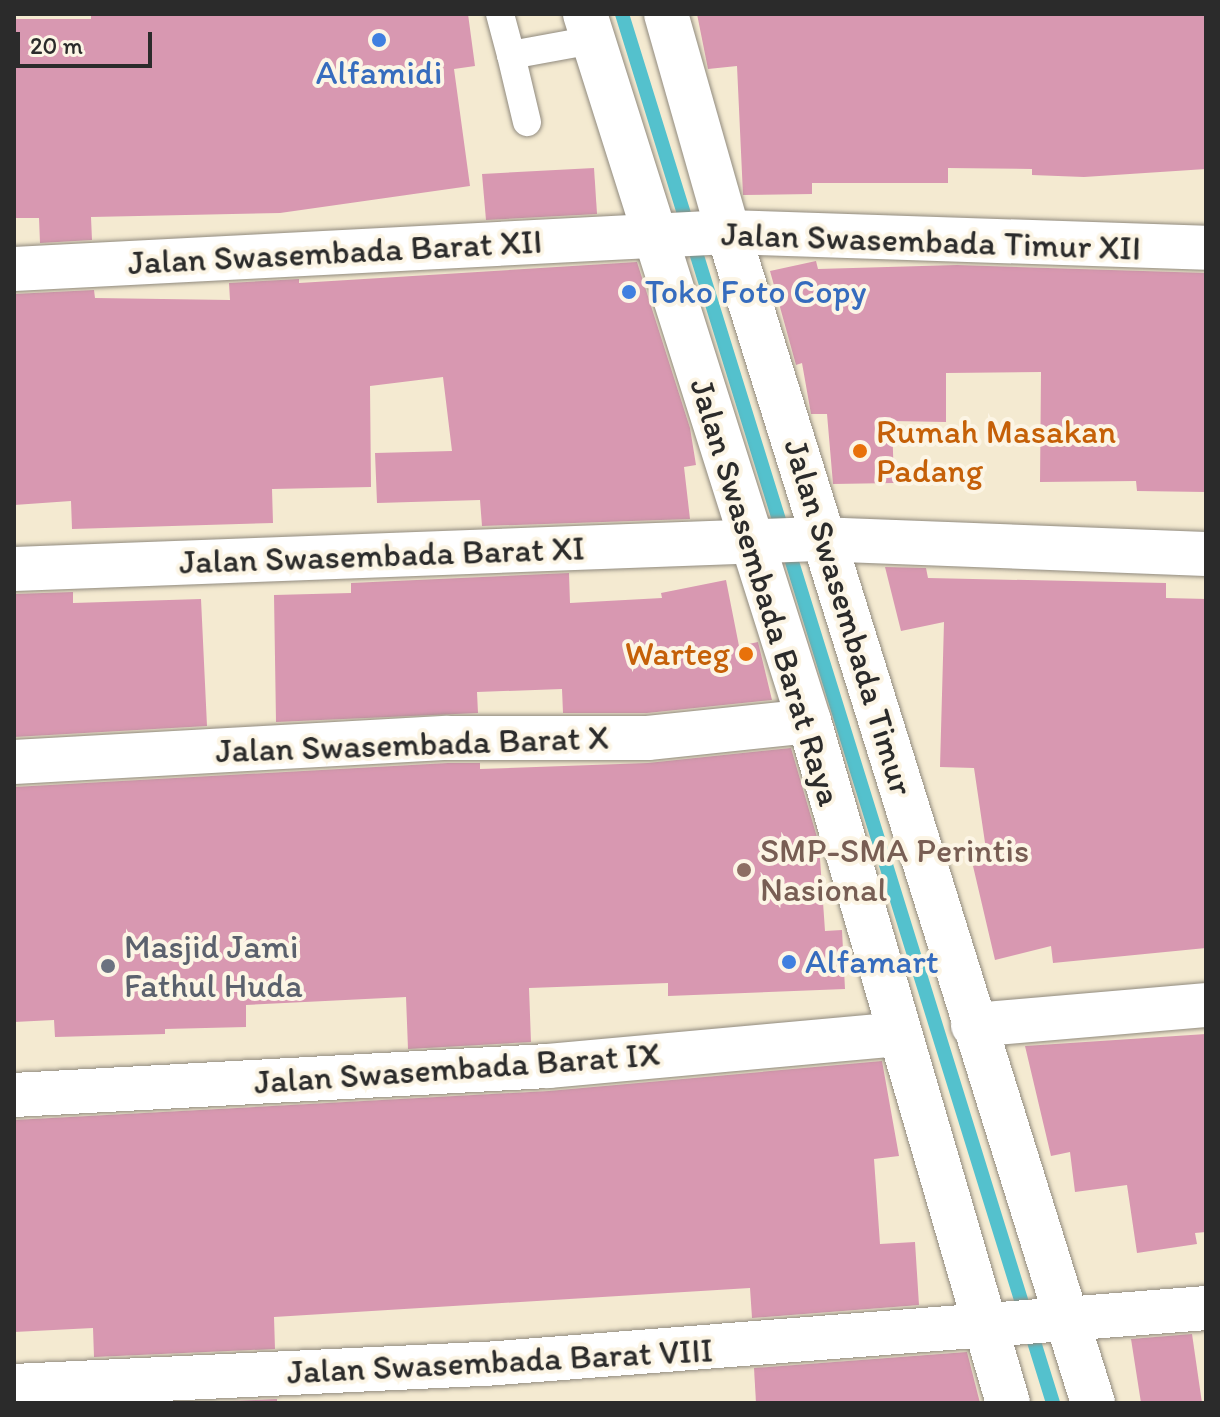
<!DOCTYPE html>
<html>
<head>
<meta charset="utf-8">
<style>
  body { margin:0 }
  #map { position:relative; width:1220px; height:1417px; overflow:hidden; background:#f4ead1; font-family:Itim,sans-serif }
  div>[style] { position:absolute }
  .stream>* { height:14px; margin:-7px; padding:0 7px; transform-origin:7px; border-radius:7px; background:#54c1cd }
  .building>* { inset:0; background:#d898b1 }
  .roads { filter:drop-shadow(0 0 2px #908a7e) drop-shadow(0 0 2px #908a7e) }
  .service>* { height:28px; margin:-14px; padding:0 14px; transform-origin:14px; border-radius:14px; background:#fff }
  .minor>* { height:44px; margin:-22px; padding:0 22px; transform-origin:22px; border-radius:22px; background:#fff }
  .tertiary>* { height:44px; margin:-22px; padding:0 22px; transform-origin:22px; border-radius:22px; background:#fff }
  .dots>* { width:22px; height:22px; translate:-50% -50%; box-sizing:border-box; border:4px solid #fcf5e5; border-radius:50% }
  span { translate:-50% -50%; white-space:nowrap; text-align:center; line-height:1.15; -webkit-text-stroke:8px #fcf5e5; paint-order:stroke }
  .shop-label { font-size:34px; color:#366cbe }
  .left { translate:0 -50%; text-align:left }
  .street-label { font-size:34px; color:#2b2b2b }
  .food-label { font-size:34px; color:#c56008 }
  .right { translate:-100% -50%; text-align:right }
  .education-label { font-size:34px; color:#785e54 }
  .worship-label { font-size:34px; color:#5b616d }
  .frame { position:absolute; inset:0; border:16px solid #2b2b2b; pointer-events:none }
  .scale { position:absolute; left:16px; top:32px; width:136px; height:36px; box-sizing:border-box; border:4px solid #2b2b2b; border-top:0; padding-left:10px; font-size:24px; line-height:28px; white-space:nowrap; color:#2b2b2b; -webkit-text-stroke:6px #fcf5e5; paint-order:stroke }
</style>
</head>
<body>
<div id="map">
  <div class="stream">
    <i style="left:622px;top:14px;width:1454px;rotate:72.76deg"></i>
  </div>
  <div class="building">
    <i style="clip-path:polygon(91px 14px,468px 14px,475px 66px,454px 69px,470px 186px,280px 213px,91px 217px,92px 240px,40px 243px,39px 218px,14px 218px,16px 19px,91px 19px)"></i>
    <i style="clip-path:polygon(697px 14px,1206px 14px,1206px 169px,1084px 177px,1032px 175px,1032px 169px,948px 168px,948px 183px,812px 183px,812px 194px,743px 195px,737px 66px,708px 69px)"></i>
    <i style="clip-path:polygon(594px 168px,597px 214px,486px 220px,482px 174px)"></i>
    <i style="clip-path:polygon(816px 261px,818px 269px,957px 265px,1206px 273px,1206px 492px,1137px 491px,1136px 481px,1040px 482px,1041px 372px,946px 373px,946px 422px,892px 421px,894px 483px,833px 484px,827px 414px,811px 414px,802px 363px,796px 365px,770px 271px)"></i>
    <i style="clip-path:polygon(637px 262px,690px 428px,696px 465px,684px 467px,690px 519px,482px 526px,480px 500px,377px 503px,375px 453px,452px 451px,443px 377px,370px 386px,371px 487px,272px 489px,273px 523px,72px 529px,71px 501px,14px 505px,14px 294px,94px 290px,95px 298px,230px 300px,229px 283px,299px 279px,299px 283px)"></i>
    <i style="clip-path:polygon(885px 567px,926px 568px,928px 578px,1166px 583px,1166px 598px,1206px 599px,1206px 948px,1053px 963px,1051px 946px,995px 960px,973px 866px,988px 863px,974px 768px,940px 767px,944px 622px,901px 631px)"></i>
    <i style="clip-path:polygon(569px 573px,570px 603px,662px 598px,661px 593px,726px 580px,739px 646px,758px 642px,772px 700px,647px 713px,563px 713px,562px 689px,477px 692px,478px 713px,276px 722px,274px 595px,351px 593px,351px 583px)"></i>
    <i style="clip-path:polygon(73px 592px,73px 603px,201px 599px,207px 726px,14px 737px,14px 594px)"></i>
    <i style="clip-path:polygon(791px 748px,819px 844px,825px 931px,842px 930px,845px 989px,668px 996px,668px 983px,529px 988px,531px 1042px,408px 1049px,406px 997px,246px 1005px,246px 1027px,165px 1029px,165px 1034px,55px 1037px,54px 1020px,14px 1022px,14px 787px,448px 763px,480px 763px,480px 769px,648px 763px)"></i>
    <i style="clip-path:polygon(1206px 1034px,1206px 1232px,1195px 1233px,1197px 1244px,1137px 1253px,1127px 1185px,1075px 1192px,1070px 1152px,1051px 1156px,1025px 1046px)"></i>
    <i style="clip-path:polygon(882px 1061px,899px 1156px,874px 1159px,880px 1244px,915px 1242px,919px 1305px,752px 1318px,750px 1288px,274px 1317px,275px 1349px,94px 1357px,93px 1328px,14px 1332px,14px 1120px,549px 1091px)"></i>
    <i style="clip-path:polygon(1192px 1334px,1202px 1403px,1141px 1403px,1131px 1339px)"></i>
    <i style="clip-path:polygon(967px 1352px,980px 1403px,756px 1403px,754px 1368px)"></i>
    <i style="clip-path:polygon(277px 1399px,277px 1403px,183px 1403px)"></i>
  </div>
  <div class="roads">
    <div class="service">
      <i style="left:500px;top:14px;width:42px;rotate:75deg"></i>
      <i style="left:511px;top:55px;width:83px;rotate:-10.4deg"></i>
      <i style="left:511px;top:55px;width:69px;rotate:76.6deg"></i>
    </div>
    <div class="minor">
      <i style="left:666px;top:14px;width:227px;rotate:74.1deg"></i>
      <i style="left:728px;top:232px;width:1227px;rotate:72.69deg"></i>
      <i style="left:14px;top:269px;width:715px;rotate:-2.97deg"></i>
      <i style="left:728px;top:232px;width:478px;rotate:1.9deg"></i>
      <i style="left:14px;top:762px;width:434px;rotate:-3.2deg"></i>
      <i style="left:447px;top:738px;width:201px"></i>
      <i style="left:648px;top:738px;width:162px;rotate:-6deg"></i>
      <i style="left:973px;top:1025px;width:234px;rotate:-4.9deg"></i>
      <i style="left:14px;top:1095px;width:535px;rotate:-3.11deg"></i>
      <i style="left:548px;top:1066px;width:352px;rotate:-5.2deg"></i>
      <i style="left:14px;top:1386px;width:485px;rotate:-2.7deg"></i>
      <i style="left:498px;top:1363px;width:710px;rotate:-4.44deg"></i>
    </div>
    <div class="tertiary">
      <i style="left:585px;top:14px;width:742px;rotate:72.42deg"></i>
      <i style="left:809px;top:721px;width:710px;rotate:73.73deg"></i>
      <i style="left:14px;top:569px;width:804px;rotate:-2.14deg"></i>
      <i style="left:817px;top:539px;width:389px;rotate:2.2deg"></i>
    </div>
  </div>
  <div class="dots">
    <i style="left:379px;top:40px;background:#3f7fe0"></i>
    <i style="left:629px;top:292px;background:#3f7fe0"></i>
    <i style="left:860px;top:451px;background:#e8710a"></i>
    <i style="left:746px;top:654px;background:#e8710a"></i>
    <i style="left:744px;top:870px;background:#8d6e63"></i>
    <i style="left:789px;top:962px;background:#3f7fe0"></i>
    <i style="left:108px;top:966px;background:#6b7280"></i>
  </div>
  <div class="shop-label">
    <span style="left:379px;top:73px">Alfamidi</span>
    <span class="left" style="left:645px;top:292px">Toko Foto Copy</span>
    <span class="left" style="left:805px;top:962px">Alfamart</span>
  </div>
  <div class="street-label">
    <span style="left:931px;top:241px;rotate:2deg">Jalan Swasembada Timur XII</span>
    <span style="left:335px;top:252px;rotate:-3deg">Jalan Swasembada Barat XII</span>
    <span style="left:382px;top:555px;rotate:-2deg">Jalan Swasembada Barat XI</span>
    <span style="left:766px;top:592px;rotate:73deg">Jalan Swasembada Barat Raya</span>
    <span style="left:849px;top:617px;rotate:73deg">Jalan Swasembada Timur</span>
    <span style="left:412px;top:744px;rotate:-2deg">Jalan Swasembada Barat X</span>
    <span style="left:457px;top:1068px;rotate:-4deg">Jalan Swasembada Barat IX</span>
    <span style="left:500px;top:1361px;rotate:-3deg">Jalan Swasembada Barat VIII</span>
  </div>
  <div class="food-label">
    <span class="left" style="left:876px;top:451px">Rumah Masakan<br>Padang</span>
    <span class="right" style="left:730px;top:654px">Warteg</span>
  </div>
  <div class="education-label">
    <span class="left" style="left:760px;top:870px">SMP-SMA Perintis<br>Nasional</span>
  </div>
  <div class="worship-label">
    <span class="left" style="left:124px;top:966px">Masjid Jami<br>Fathul Huda</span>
  </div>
  <div class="frame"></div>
  <div class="scale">20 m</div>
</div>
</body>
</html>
